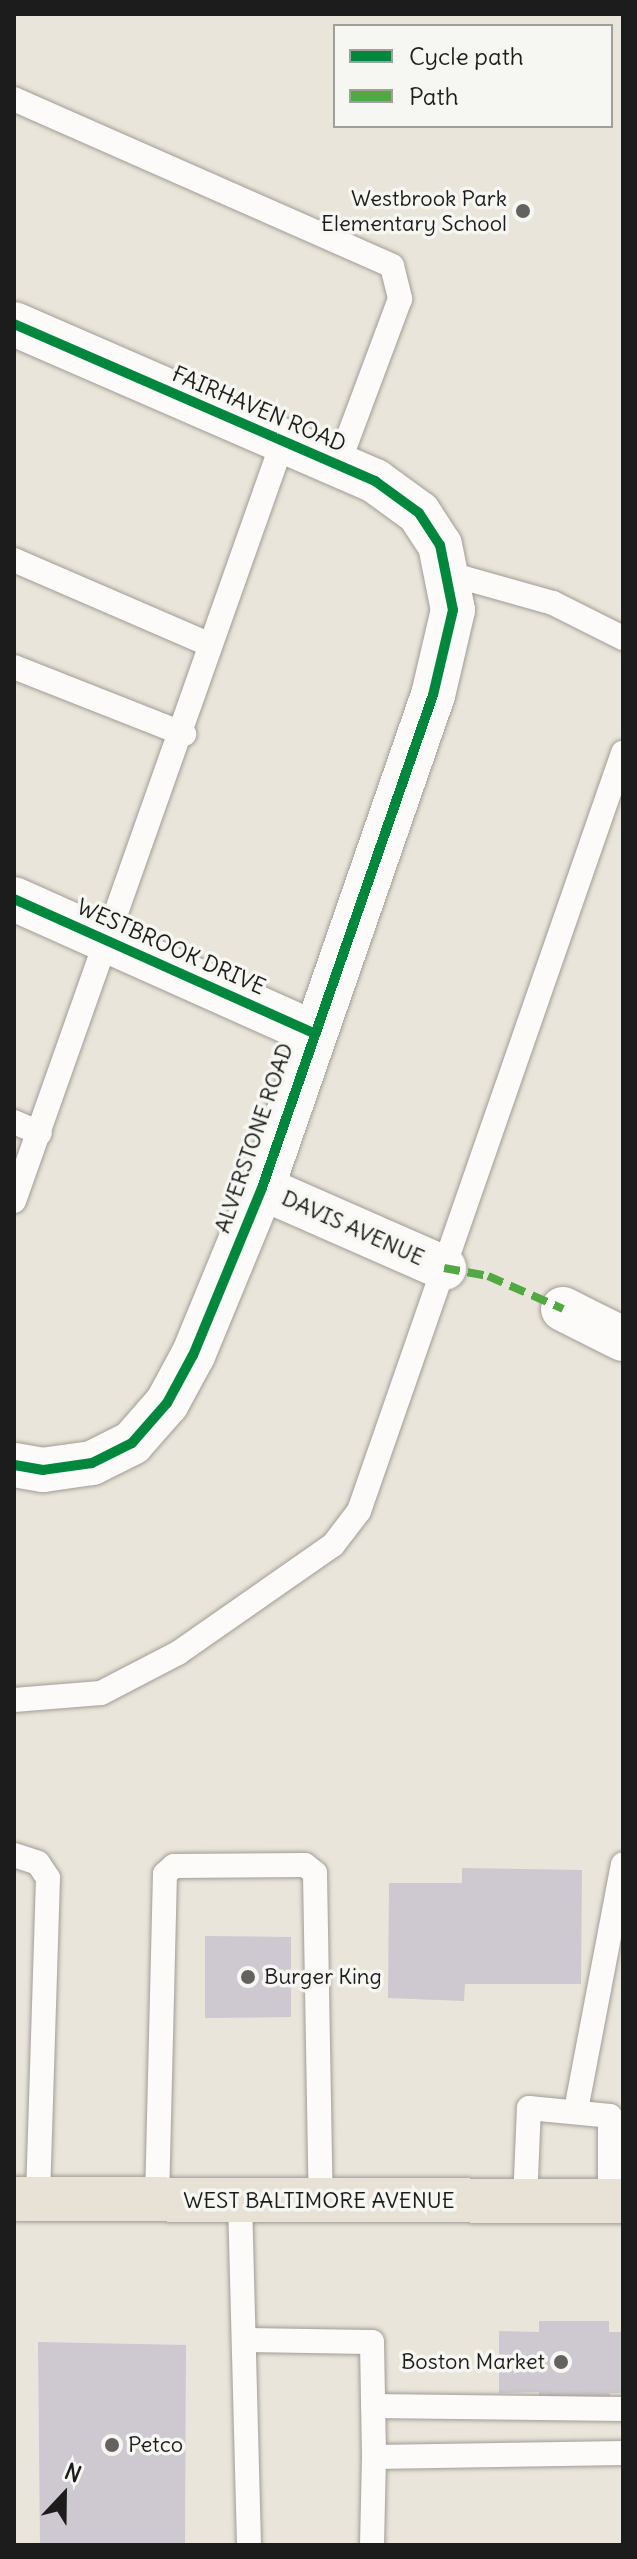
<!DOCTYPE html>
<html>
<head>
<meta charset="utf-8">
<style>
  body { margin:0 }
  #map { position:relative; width:637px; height:2559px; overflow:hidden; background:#eae5da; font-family:Delius,sans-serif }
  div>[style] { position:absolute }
  .building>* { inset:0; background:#cec8d1 }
  .roads { filter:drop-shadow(0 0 2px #a09d97) drop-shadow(0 0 2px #a09d97) }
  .lane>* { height:24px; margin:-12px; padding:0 12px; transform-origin:12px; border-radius:12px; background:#fcfbf9 }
  .street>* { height:44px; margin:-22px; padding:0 22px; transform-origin:22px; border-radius:22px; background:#fcfbf9 }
  .primary>* { height:44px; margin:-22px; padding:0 22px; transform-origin:22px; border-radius:22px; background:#e7e2d5 }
  .quiet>* { height:8px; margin-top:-4px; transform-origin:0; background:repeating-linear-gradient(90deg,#52a943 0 16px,transparent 0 24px) }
  .cycleway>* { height:10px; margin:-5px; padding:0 5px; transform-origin:5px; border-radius:5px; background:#00873e }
  .dots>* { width:22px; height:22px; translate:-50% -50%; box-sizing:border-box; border:4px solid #f6f6f2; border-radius:50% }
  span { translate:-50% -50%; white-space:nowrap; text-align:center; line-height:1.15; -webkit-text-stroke:7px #f6f6f2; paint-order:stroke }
  .poi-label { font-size:22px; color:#1c1c1c }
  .right { translate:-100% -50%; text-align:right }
  .left { translate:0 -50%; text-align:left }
  .street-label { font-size:22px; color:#1c1c1c }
  .frame { position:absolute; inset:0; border:16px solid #1c1c1c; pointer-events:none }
  .legend { position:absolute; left:333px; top:24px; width:280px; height:104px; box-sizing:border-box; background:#f6f6f2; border:2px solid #9f9f9c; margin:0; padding:10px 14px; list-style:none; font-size:24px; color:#1c1c1c }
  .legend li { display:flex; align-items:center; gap:16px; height:40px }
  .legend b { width:40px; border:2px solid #9f9f9c }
  .north { position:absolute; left:24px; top:2455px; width:80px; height:80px; -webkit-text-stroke:6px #f6f6f2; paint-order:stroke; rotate:22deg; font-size:22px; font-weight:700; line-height:32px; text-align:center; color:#1c1c1c }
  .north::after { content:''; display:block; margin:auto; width:28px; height:36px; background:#1c1c1c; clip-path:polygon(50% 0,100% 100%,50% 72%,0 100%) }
</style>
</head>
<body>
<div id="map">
  <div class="building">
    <i style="clip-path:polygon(462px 1868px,582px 1870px,581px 1984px,465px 1984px,464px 2001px,388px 1998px,389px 1883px,462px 1883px)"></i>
    <i style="clip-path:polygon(205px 1936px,291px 1937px,291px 2017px,205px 2018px)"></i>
    <i style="clip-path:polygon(539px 2321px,609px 2321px,609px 2332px,623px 2332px,623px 2393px,610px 2393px,610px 2402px,539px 2402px,539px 2392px,499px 2393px,499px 2331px,539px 2332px)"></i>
    <i style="clip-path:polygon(38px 2342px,186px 2345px,185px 2545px,40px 2545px)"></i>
  </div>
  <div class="roads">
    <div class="lane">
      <i style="left:14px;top:99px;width:413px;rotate:23.8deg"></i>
      <i style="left:392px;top:266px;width:34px;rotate:76deg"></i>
      <i style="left:400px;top:299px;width:177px;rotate:110.5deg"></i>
      <i style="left:14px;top:560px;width:211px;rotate:23.4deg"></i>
      <i style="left:450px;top:574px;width:107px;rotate:15.7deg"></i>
      <i style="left:553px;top:603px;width:78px;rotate:26.6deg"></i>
      <i style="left:14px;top:667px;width:183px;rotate:21.5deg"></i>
      <i style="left:14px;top:1122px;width:28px;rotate:23deg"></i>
      <i style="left:14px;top:1201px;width:806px;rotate:-70.51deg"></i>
      <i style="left:14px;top:1700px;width:87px;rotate:-4.6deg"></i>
      <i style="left:101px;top:1693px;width:87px;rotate:-27.5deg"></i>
      <i style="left:178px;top:1653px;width:189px;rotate:-34.9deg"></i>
      <i style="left:333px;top:1545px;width:43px;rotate:-52.6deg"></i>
      <i style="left:359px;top:1511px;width:803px;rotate:-70.8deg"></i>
      <i style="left:14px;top:1855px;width:25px;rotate:18deg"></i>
      <i style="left:38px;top:1863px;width:18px;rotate:56deg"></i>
      <i style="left:48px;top:1878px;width:321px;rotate:91.8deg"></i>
      <i style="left:576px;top:2110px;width:250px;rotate:-79.2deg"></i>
      <i style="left:157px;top:2200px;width:326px;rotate:-88.6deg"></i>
      <i style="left:165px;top:1874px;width:12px;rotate:-42deg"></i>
      <i style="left:174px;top:1866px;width:131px;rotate:-0.4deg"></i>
      <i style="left:305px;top:1865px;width:13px;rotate:39deg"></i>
      <i style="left:315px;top:1873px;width:328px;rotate:89deg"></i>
      <i style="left:240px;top:2201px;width:344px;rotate:88.5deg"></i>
      <i style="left:525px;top:2202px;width:94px;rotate:-87.6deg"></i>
      <i style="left:529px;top:2108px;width:81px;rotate:5.6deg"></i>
      <i style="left:610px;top:2116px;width:85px;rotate:90deg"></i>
      <i style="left:244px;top:2340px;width:128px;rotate:0.9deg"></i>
      <i style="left:372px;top:2342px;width:115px;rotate:89deg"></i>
      <i style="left:374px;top:2457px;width:249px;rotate:-0.9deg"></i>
      <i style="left:373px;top:2406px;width:250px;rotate:0.7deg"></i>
      <i style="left:372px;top:2545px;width:88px;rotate:-88.7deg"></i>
    </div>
    <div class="street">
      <i style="left:14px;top:324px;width:394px;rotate:23.5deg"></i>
      <i style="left:375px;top:481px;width:54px;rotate:36deg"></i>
      <i style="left:419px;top:513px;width:38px;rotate:57deg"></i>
      <i style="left:440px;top:545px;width:66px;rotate:78.7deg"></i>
      <i style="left:453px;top:610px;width:87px;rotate:103.2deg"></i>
      <i style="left:433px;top:695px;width:522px;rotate:109.13deg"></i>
      <i style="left:262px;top:1188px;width:181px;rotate:112.4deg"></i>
      <i style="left:193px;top:1355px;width:55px;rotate:118.4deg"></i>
      <i style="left:167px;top:1403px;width:53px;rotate:131.2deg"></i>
      <i style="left:132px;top:1443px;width:45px;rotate:153.4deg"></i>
      <i style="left:92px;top:1463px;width:49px;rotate:171.9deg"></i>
      <i style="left:43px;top:1470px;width:29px;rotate:-170deg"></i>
      <i style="left:14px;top:899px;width:325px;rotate:24.1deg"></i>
      <i style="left:262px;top:1188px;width:199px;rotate:23.7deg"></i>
      <i style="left:563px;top:1309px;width:67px;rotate:26.6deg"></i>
    </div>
    <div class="primary">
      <i style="left:14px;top:2199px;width:609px;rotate:0.19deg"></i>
    </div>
  </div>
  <div class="quiet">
    <i style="left:444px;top:1268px;width:45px;rotate:10.3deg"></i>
    <i style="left:488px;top:1276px;width:82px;rotate:23.7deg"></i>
  </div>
  <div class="cycleway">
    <i style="left:14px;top:324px;width:394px;rotate:23.5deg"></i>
    <i style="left:375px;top:481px;width:54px;rotate:36deg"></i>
    <i style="left:419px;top:513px;width:38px;rotate:57deg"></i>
    <i style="left:440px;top:545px;width:66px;rotate:78.7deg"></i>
    <i style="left:453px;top:610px;width:87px;rotate:103.2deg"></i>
    <i style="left:433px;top:695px;width:522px;rotate:109.13deg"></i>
    <i style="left:262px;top:1188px;width:181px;rotate:112.4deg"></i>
    <i style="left:193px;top:1355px;width:55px;rotate:118.4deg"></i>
    <i style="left:167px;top:1403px;width:53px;rotate:131.2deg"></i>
    <i style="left:132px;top:1443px;width:45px;rotate:153.4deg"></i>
    <i style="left:92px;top:1463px;width:49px;rotate:171.9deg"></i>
    <i style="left:43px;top:1470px;width:29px;rotate:-170deg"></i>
    <i style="left:14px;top:899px;width:325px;rotate:24.1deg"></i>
  </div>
  <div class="dots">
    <i style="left:523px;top:211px;background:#64625e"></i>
    <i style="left:248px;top:1977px;background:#64625e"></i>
    <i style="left:561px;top:2362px;background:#64625e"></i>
    <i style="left:112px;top:2445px;background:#64625e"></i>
  </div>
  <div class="poi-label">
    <span class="right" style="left:507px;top:211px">Westbrook Park<br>Elementary School</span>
    <span class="left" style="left:264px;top:1977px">Burger King</span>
    <span class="right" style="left:545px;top:2362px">Boston Market</span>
    <span class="left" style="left:128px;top:2445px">Petco</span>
  </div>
  <div class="street-label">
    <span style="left:259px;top:409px;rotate:23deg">FAIRHAVEN ROAD</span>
    <span style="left:171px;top:947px;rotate:24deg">WESTBROOK DRIVE</span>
    <span style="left:254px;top:1138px;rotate:-71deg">ALVERSTONE ROAD</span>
    <span style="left:353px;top:1228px;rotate:24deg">DAVIS AVENUE</span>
    <span style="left:319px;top:2201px">WEST BALTIMORE AVENUE</span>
  </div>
  <div class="frame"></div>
  <ul class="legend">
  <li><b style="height:10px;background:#00873e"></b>Cycle path</li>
  <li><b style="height:10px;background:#52a943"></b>Path</li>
  </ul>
  <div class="north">N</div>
</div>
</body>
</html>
